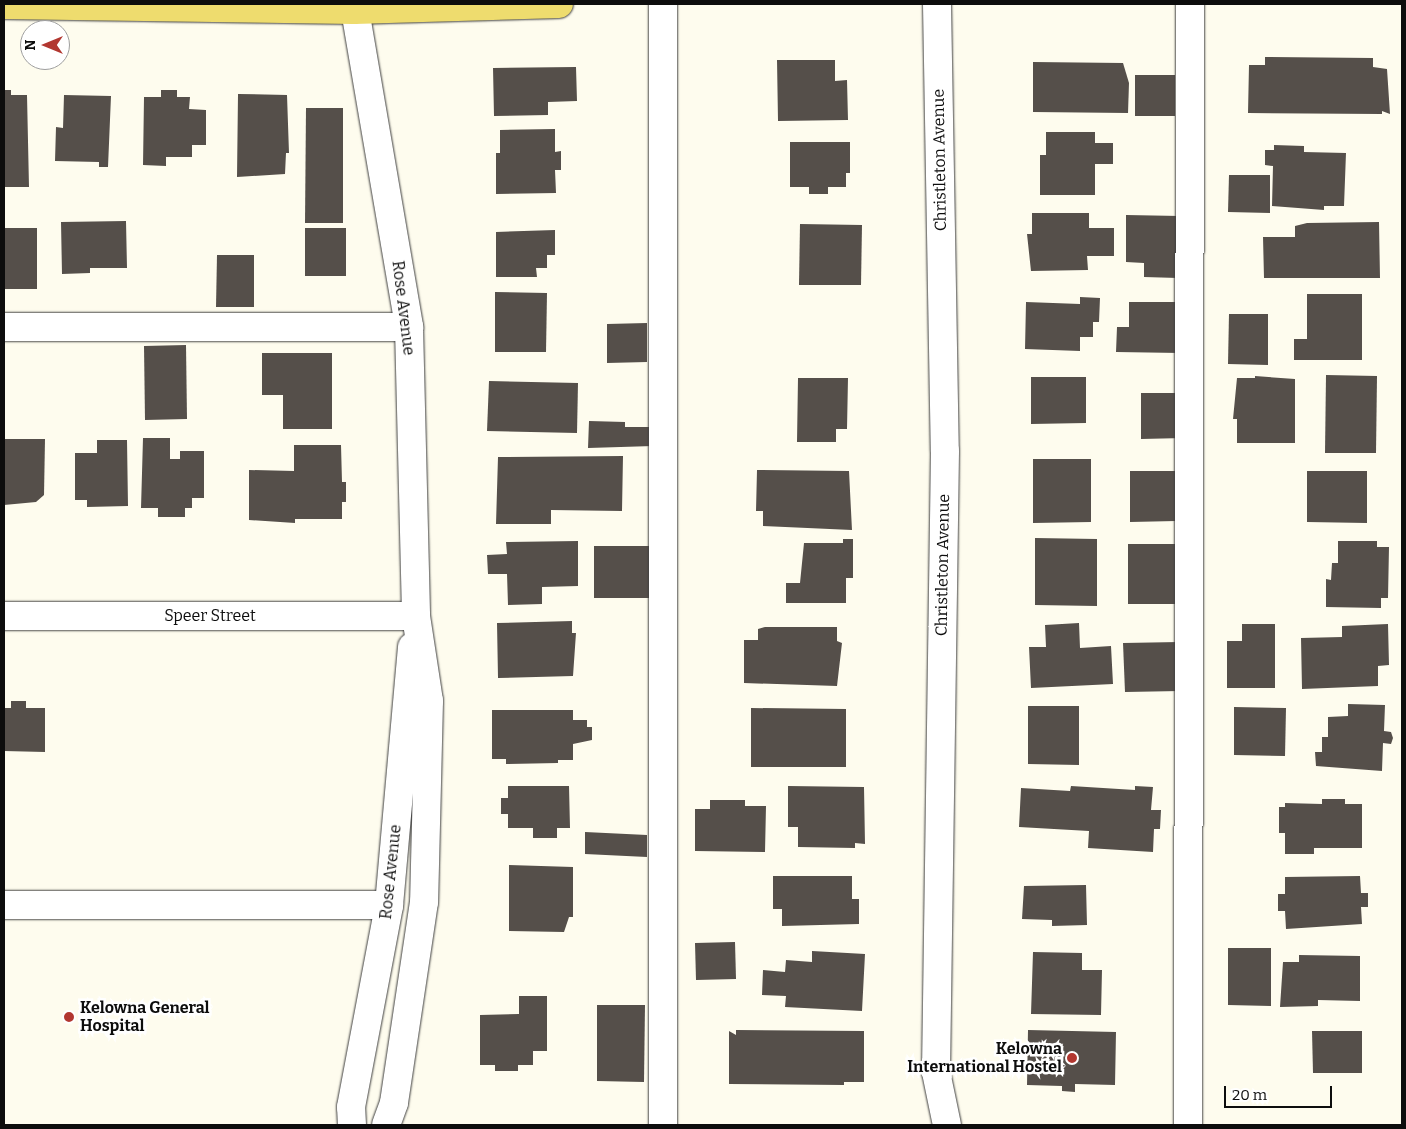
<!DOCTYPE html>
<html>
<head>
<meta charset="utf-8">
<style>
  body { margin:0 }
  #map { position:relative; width:1406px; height:1129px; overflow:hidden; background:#fefcee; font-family:Bitter,serif }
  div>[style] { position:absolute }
  .building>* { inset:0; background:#554f4a }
  .roads { filter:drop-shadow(0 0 1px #404040) drop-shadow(0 0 1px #404040) }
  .minor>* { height:28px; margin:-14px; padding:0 14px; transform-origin:14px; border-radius:14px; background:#fff }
  .major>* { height:28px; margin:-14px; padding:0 14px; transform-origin:14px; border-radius:14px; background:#eedc6e }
  .dots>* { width:14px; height:14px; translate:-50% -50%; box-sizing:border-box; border:2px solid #fff; border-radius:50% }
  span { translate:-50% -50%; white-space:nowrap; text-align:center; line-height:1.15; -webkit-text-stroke:5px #fff; paint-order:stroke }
  .street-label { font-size:16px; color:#0d0d0d }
  .poi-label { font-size:16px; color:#0d0d0d; font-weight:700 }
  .left { translate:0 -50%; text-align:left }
  .right { translate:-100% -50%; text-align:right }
  .frame { position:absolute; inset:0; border:5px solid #0d0d0d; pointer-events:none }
  .north { position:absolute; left:20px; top:20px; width:50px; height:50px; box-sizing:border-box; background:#fff; border:1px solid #9e9e9e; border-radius:50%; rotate:270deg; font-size:14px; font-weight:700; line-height:20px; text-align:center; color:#0d0d0d }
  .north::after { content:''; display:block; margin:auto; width:18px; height:22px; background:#b23730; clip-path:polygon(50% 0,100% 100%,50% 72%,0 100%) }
  .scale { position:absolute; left:1224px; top:1086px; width:108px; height:22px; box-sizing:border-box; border:2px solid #0d0d0d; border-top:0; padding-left:6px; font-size:15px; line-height:18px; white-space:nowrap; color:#0d0d0d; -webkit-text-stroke:4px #fff; paint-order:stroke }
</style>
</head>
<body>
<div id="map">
  <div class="building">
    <i style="clip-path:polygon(1265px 57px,1373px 58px,1373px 67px,1387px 69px,1390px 114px,1382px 111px,1382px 114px,1248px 113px,1249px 65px,1265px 65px)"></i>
    <i style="clip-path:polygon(777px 60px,835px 60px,835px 81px,847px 80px,848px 120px,778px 121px)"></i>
    <i style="clip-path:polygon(1033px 62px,1123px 63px,1129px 83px,1128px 113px,1033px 112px)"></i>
    <i style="clip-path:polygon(576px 67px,577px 101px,548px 102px,548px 115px,494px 116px,493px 68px)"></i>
    <i style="clip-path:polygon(1135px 75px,1175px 75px,1175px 116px,1135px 116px)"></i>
    <i style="clip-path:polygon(4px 90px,11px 90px,11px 95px,27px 95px,29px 187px,4px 187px)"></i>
    <i style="clip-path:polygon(161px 90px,177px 90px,177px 97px,190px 97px,189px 109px,206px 110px,206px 145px,192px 145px,192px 157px,166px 157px,166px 166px,143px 165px,144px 97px,161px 97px)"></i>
    <i style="clip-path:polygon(238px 94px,287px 95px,289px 153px,286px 153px,285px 174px,237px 177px)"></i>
    <i style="clip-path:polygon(64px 95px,111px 96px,108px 167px,99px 167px,99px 162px,55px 161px,56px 127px,63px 128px)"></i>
    <i style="clip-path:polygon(306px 108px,343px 108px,343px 223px,305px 223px)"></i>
    <i style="clip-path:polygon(555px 129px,555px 152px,561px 151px,561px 170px,555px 170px,556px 193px,496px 194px,496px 153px,500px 153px,500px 130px)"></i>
    <i style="clip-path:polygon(1046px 132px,1095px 132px,1095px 143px,1113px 143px,1113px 164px,1095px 164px,1095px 195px,1040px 195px,1040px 155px,1046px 155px)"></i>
    <i style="clip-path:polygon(790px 142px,850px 142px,850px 173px,846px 173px,846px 187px,828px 187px,828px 194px,809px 194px,809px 187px,790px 187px)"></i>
    <i style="clip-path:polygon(1274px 145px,1304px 146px,1304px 152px,1346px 153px,1344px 206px,1324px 206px,1324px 210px,1272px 206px,1273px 166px,1265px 165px,1265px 150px,1274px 150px)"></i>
    <i style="clip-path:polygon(1229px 175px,1270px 175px,1270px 213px,1228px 212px)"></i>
    <i style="clip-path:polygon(1032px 213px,1089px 213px,1089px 228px,1114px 228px,1114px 256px,1087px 256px,1088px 270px,1031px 271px,1027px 234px,1032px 234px)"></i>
    <i style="clip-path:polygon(1126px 215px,1180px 216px,1178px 278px,1144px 277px,1144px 263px,1126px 262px)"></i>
    <i style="clip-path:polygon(126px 221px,127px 268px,90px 268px,90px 273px,62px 274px,61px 222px)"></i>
    <i style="clip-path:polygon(1379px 222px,1380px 278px,1264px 278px,1263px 237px,1295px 237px,1295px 226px,1307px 223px)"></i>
    <i style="clip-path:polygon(800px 224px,862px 225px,861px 285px,799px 285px)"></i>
    <i style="clip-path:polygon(4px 228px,37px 228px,37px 289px,4px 289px)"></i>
    <i style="clip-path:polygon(305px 228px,346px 228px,346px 276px,305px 276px)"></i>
    <i style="clip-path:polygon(555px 230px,555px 255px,547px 255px,547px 268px,536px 268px,537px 277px,496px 277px,496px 232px)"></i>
    <i style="clip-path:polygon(217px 255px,254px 255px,254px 307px,216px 307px)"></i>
    <i style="clip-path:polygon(495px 292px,547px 293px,546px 352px,495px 352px)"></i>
    <i style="clip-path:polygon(1307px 294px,1362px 294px,1362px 360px,1294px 360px,1294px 339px,1307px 339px)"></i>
    <i style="clip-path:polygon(1080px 297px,1100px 298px,1099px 322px,1093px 322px,1093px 337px,1080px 337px,1080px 351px,1025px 349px,1026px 302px,1080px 304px)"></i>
    <i style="clip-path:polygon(1129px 302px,1180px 302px,1180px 353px,1116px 352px,1117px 327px,1129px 327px)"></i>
    <i style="clip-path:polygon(1229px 314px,1268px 314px,1268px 365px,1228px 364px)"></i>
    <i style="clip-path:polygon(647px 323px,647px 362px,607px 363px,607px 324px)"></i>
    <i style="clip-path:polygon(186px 345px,187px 419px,145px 420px,144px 346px)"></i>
    <i style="clip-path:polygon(262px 353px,332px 353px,332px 429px,283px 429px,283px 395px,262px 395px)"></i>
    <i style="clip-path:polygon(1326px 375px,1377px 376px,1376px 453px,1325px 453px)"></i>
    <i style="clip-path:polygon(1255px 376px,1295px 379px,1295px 443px,1237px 443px,1237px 419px,1233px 419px,1237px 378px,1255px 378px)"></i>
    <i style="clip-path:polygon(1031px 377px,1086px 377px,1086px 423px,1031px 424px)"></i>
    <i style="clip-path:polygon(798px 378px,848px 378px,847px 429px,836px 429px,836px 442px,797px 442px)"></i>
    <i style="clip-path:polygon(489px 381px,578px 383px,577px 433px,487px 431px)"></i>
    <i style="clip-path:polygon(1141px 393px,1183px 393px,1184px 438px,1141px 439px)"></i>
    <i style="clip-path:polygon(589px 421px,625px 422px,625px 427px,653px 427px,653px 446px,588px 448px)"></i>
    <i style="clip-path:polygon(143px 438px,170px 438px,170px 459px,180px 459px,180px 451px,204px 451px,204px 498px,192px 498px,192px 508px,185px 508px,185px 517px,158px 517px,158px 508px,141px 508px)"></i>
    <i style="clip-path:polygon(4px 439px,45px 439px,44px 495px,36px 502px,4px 505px)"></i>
    <i style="clip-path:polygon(97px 440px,127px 440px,128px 506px,87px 507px,87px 500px,75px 500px,75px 453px,97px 453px)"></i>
    <i style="clip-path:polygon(294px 445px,341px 445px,342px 482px,346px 482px,346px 502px,342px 502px,342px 519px,295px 519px,295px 523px,249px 520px,249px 470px,294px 471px)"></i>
    <i style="clip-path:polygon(623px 456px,622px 511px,551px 510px,551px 524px,496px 524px,498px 457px)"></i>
    <i style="clip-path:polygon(1033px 459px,1091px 459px,1091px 522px,1033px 523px)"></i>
    <i style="clip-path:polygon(757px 470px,849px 471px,852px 530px,763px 526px,763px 511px,756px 511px)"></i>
    <i style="clip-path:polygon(1130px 471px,1176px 471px,1176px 521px,1130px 522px)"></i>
    <i style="clip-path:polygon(1307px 471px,1367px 471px,1367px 523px,1307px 522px)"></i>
    <i style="clip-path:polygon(1035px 538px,1097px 539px,1097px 606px,1035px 605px)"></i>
    <i style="clip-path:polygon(843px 539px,853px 539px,853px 578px,846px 578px,846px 603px,786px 603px,786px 583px,800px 583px,804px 543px,843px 543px)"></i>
    <i style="clip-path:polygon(578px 541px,578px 586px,542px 587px,542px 604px,508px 605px,507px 574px,488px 574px,487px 555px,507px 554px,506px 542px)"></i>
    <i style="clip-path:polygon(1338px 541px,1377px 541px,1377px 547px,1389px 547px,1388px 598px,1381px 598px,1381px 608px,1326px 607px,1326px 579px,1331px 580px,1332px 563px,1338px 563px)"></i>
    <i style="clip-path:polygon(1128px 544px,1180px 544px,1180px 604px,1128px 604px)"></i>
    <i style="clip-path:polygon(594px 546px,649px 546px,650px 598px,594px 598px)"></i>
    <i style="clip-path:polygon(572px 621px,572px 633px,576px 633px,573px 676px,498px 678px,497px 623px)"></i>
    <i style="clip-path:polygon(1079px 623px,1080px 648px,1111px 646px,1113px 684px,1031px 688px,1029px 647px,1046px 647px,1045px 625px)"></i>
    <i style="clip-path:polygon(1242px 624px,1275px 624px,1275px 688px,1227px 688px,1227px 641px,1242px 641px)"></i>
    <i style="clip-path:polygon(1388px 624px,1389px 665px,1378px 666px,1378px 686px,1302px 689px,1301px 638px,1342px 637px,1342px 626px)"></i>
    <i style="clip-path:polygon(765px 627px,837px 627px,837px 641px,842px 643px,837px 686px,744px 683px,744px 640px,758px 640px,758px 629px)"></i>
    <i style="clip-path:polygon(1179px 642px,1180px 691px,1125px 692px,1123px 643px)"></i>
    <i style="clip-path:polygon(11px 701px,26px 701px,26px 708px,45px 708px,45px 752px,4px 751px,4px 708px,11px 708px)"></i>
    <i style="clip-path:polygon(1348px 704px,1385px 705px,1384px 731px,1391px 732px,1393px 738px,1391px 744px,1383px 743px,1382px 771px,1316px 766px,1315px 752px,1322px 752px,1322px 737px,1328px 737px,1328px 717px,1348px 716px)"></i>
    <i style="clip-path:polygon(1028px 706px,1079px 706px,1079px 765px,1028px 764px)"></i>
    <i style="clip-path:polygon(1234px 707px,1286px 708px,1285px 756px,1234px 755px)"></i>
    <i style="clip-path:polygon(751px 708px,846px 709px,846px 767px,751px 767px)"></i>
    <i style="clip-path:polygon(492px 710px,573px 710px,573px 720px,587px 720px,587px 727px,592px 727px,592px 740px,573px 744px,573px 760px,558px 760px,558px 763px,506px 764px,506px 759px,492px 759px)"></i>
    <i style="clip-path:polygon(508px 786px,569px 786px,570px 828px,557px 828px,557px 838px,533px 838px,533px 828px,508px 828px,508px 814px,501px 814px,501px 798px,508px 798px)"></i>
    <i style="clip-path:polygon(788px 786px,864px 787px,865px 844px,855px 843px,855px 848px,798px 847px,798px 827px,788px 827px)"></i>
    <i style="clip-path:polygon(1071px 786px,1135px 790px,1135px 786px,1153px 787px,1151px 810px,1161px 810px,1160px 829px,1154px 829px,1153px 852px,1088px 848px,1089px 831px,1019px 827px,1021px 788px,1070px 791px)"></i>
    <i style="clip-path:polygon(1322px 799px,1345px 799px,1345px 804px,1362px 804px,1362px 848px,1314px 848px,1314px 854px,1285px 854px,1285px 833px,1279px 833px,1279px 807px,1285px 807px,1285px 803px,1322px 804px)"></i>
    <i style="clip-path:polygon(710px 800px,745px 800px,745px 806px,766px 806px,765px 852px,695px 851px,695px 809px,710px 809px)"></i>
    <i style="clip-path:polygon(585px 832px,647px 835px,647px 857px,585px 854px)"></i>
    <i style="clip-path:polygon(509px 865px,573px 867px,573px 917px,569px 917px,564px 932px,509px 931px)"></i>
    <i style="clip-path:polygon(773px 876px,852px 876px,852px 899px,859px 899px,859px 924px,782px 926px,782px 909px,773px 909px)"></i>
    <i style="clip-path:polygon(1360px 876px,1361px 893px,1368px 893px,1368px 907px,1361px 907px,1362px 924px,1286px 929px,1285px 911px,1278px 911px,1278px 894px,1285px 894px,1285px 877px)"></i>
    <i style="clip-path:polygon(1086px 885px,1087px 925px,1052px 926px,1052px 920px,1022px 919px,1024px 886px)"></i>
    <i style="clip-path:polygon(735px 942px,736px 979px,696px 980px,695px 943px)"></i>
    <i style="clip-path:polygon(1228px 948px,1271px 948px,1271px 1006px,1228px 1005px)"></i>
    <i style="clip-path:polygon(812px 951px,865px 954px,862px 1011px,785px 1007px,786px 996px,762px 995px,763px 970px,785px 972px,786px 960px,812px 962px)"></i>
    <i style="clip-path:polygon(1033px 952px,1082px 953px,1082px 970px,1102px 970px,1101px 1015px,1031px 1014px)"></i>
    <i style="clip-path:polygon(1299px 955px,1360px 956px,1360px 1001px,1318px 1000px,1318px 1006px,1280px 1007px,1283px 962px,1299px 962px)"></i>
    <i style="clip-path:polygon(519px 996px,547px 996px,547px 1051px,533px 1051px,533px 1065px,518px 1065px,518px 1071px,495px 1071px,495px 1065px,480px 1065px,480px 1015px,519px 1014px)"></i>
    <i style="clip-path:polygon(597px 1005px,645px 1005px,644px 1082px,597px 1081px)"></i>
    <i style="clip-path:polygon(736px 1030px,864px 1031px,864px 1082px,844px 1082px,844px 1085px,729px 1084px,729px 1031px,736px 1035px)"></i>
    <i style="clip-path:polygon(1028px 1030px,1116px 1032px,1115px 1085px,1075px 1084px,1075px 1092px,1062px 1091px,1062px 1086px,1027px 1085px)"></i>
    <i style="clip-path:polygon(1312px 1031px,1362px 1031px,1362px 1073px,1313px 1073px)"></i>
  </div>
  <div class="roads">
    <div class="minor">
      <i style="left:354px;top:4px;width:328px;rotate:80.3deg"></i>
      <i style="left:409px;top:327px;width:289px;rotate:88.6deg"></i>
      <i style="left:416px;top:616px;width:86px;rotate:81.3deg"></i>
      <i style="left:429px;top:701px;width:201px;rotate:91.4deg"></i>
      <i style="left:424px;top:902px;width:203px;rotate:98.5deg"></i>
      <i style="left:394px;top:1103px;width:23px;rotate:110deg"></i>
      <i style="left:663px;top:4px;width:1121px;rotate:90deg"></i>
      <i style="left:937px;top:4px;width:447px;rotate:89deg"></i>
      <i style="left:945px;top:451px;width:621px;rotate:90.83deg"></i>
      <i style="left:936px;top:1072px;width:54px;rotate:78.3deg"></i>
      <i style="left:4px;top:327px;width:405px"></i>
      <i style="left:4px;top:616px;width:412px"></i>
      <i style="left:4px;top:905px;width:385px"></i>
      <i style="left:352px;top:1125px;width:18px;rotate:-93deg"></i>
      <i style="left:351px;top:1107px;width:206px;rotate:-79.3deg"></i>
      <i style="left:389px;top:905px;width:259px;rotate:-84.9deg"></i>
      <i style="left:1188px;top:1125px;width:1121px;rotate:-89.9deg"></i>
    </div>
    <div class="major">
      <i style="left:4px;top:5px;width:350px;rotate:0.8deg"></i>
      <i style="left:354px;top:10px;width:205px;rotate:-1.7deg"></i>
    </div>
  </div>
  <div class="dots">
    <i style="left:69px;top:1017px;background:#b23730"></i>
    <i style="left:1072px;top:1058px;background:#b23730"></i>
  </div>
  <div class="street-label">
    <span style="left:940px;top:160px;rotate:-91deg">Christleton Avenue</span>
    <span style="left:403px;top:308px;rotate:83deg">Rose Avenue</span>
    <span style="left:943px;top:565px;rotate:-89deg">Christleton Avenue</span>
    <span style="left:210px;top:616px">Speer Street</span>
    <span style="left:391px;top:872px;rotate:-84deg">Rose Avenue</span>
  </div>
  <div class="poi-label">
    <span class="left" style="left:80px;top:1017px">Kelowna General<br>Hospital</span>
    <span class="right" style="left:1062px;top:1058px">Kelowna<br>International Hostel</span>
  </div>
  <div class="frame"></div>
  <div class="north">N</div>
  <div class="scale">20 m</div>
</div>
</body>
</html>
